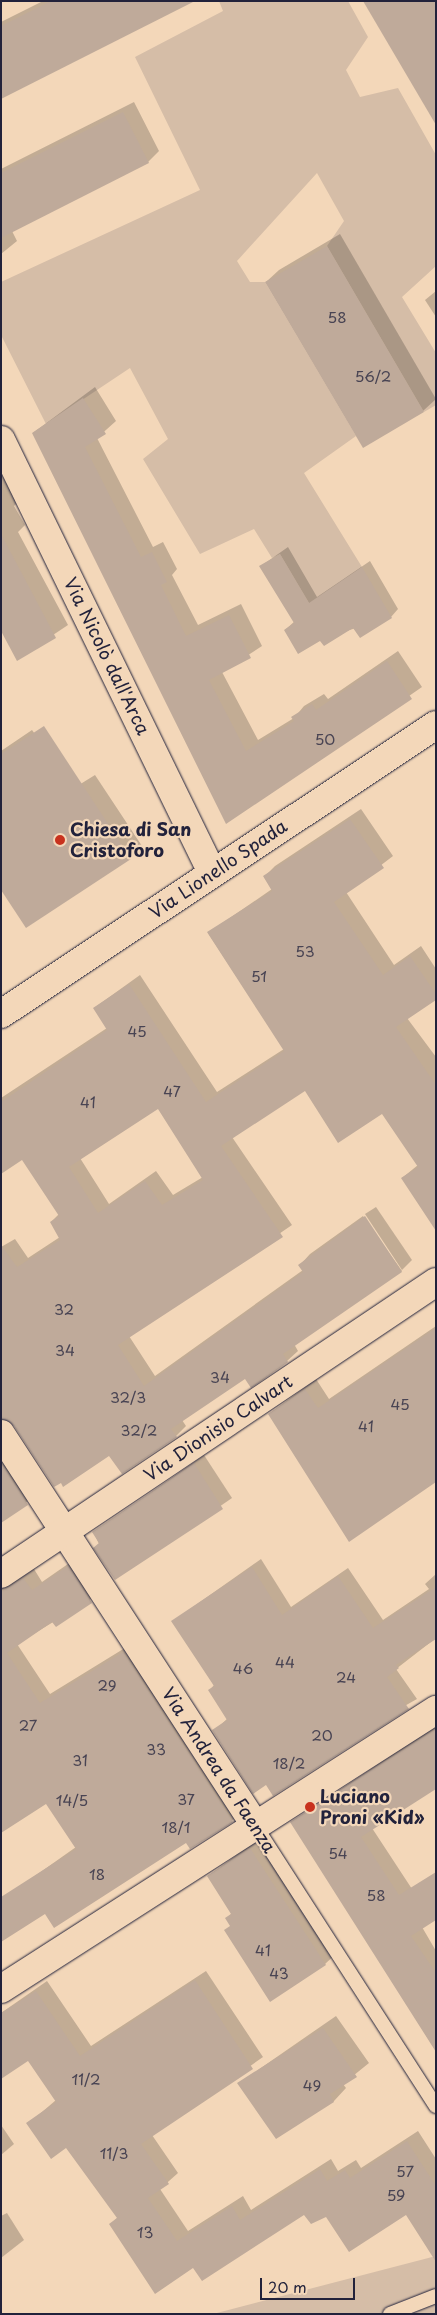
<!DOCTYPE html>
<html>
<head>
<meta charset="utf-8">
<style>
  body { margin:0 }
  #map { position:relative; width:437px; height:2315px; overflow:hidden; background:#f3d7b9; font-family:"Playpen Sans",sans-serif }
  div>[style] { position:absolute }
  .green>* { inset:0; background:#d5bda7 }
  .shadow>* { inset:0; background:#0003 }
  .building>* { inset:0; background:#bfaa9a }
  .roads { filter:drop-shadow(0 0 1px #22223b) drop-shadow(0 0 1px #22223b) }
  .lane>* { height:14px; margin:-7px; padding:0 7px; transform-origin:7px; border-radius:7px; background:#f3d7b9 }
  .street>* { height:28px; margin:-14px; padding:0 14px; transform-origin:14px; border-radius:14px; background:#f3d7b9 }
  .dots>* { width:14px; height:14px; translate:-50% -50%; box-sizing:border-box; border:2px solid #f3d7b9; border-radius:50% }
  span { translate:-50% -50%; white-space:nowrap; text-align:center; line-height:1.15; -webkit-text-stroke:4.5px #f3d7b9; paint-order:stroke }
  .number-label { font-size:15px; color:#494453 }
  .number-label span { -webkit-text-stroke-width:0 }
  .street-label { font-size:18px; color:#22223b }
  .poi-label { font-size:18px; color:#22223b; font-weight:700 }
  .left { translate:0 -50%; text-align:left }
  .frame { position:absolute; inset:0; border:2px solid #22223b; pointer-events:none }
  .scale { position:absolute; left:260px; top:2278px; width:95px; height:22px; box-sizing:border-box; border:2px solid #22223b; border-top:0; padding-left:6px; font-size:15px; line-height:18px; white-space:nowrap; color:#22223b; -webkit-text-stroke:4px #f3d7b9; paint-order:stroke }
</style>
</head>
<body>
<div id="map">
  <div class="green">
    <i style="clip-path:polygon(219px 1px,348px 1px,368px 37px,346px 70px,360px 97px,398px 88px,436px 155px,436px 266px,402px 297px,436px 353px,436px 405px,424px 412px,327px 246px,344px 221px,317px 173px,237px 261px,250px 282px,265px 282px,356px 436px,304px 473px,362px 567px,312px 608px,280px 554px,272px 558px,254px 529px,200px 554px,143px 459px,168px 439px,130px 368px,46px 424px,1px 335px,1px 282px,200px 190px,135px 57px,223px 11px)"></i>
    <i style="clip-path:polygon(436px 2256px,436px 2314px,213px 2314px)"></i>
  </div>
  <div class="shadow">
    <i style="clip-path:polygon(43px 1px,192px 1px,1px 98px,1px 22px)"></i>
    <i style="clip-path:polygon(134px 102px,159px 151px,148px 162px,12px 231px,17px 241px,1px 254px,1px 169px)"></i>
    <i style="clip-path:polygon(340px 234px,436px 399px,423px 411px,266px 282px,279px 270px)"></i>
    <i style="clip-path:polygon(436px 291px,436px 317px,425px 300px)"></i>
    <i style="clip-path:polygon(95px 387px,116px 421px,97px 438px,153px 547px,163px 542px,177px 569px,172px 575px,198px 625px,241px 604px,262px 646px,222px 672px,258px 740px,294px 718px,304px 706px,324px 694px,328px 699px,398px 651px,422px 687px,227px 822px,33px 433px)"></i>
    <i style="clip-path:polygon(1px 460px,21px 499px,14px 506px,25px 525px,18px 532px,68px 625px,17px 659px,1px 629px)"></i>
    <i style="clip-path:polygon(288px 547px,317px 597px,370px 561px,398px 609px,391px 617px,321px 639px,285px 630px,295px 621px,261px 566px)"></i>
    <i style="clip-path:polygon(32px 730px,74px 788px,95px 775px,142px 846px,26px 927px,1px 888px,1px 751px)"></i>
    <i style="clip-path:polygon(evenodd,361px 809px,393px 856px,346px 892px,394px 965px,421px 946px,436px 969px,436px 999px,407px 1018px,436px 1057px,436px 1226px,402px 1178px,418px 1165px,382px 1112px,305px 1090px,232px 1137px,292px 1225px,129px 1336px,155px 1376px,303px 1270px,300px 1265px,310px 1254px,363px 1216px,402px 1271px,294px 1344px,298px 1351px,287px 1361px,246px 1377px,182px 1420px,186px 1426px,176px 1436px,109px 1454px,1px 1247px,15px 1239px,28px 1258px,60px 1237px,51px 1222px,59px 1214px,23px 1158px,1px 1173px,1px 1098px,107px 1028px,94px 1008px,140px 975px,217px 1092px,284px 1049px,208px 933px,272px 889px,264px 877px,275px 866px,361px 809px,158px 1108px,203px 1177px,173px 1195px,156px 1171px,109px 1204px,80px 1158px,158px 1108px)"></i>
    <i style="clip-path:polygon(376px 1207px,412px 1260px,402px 1270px,365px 1214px)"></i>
    <i style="clip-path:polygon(436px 1326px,436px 1480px,269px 1414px,316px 1379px,329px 1399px)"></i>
    <i style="clip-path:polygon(1px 1454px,37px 1494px,1px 1522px)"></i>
    <i style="clip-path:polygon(204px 1455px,232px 1498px,115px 1579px,94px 1533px)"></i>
    <i style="clip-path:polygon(78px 1557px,101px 1593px,17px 1644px,50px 1694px,133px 1643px,242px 1811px,232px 1821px,186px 1842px,25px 1883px,76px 1847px,46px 1802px,1px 1832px,1px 1575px,14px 1582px,34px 1569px,42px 1582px)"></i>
    <i style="clip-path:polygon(261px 1559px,291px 1607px,348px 1568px,383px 1620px,429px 1589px,425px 1584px,436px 1574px,436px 1638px,396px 1669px,417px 1699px,267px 1783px,214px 1731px,228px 1718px,210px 1690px,214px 1685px,173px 1621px)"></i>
    <i style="clip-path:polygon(436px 1725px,436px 1787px,372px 1828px,431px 1918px,422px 1927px,436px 1951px,436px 2051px,292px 1822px)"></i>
    <i style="clip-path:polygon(263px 1836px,338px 1952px,325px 1964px,231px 1925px,227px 1918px,232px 1913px,208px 1876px)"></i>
    <i style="clip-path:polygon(206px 1971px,263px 2057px,152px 2135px,178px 2173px,160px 2189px,188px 2231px,243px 2196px,251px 2210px,331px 2159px,338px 2171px,356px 2160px,361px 2168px,418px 2131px,436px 2159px,436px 2238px,406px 2213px,305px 2213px,193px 2266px,111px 2224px,118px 2217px,67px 2146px,28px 2124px,56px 2100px,1px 2013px,47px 1981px,91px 2046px)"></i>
    <i style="clip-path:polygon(336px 2016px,369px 2063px,343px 2084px,346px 2088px,334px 2101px,277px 2137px,239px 2083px)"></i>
    <i style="clip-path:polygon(1px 2125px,14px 2144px,1px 2155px)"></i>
    <i style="clip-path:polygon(7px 2213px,24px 2240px,1px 2258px,1px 2216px)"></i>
  </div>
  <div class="building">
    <i style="clip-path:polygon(51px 1px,195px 1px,1px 99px,1px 26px)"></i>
    <i style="clip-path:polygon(363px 1px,436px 1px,436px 125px)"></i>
    <i style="clip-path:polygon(123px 112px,149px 163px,1px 238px,1px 173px)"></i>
    <i style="clip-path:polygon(327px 246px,424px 412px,363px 448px,265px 282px)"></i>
    <i style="clip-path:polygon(83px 398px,106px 434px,85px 447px,141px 557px,152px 552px,167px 582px,161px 585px,186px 636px,229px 615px,251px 658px,209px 680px,246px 751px,294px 721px,291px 717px,312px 704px,316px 710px,387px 661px,412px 699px,226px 824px,32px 433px)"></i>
    <i style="clip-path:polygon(1px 534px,56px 638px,17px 661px,1px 631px)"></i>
    <i style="clip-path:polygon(280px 554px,309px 603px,362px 567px,392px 618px,360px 638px,353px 628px,324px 646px,320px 641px,298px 654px,284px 630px,294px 623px,259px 566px)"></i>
    <i style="clip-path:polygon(44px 726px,131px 859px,26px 928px,1px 890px,1px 754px)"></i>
    <i style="clip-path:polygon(evenodd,350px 819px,384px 868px,334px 902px,383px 975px,410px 956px,436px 994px,436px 1000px,396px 1027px,436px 1085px,436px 1231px,401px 1178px,418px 1167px,382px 1114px,338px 1143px,305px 1091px,221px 1146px,283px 1237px,118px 1345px,144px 1386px,303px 1272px,298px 1265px,365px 1216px,402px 1272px,283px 1354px,288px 1362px,251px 1388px,245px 1379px,171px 1429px,177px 1437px,122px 1474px,109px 1456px,63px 1487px,61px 1483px,54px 1487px,14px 1426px,1px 1419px,1px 1245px,17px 1267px,60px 1240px,50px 1222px,59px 1216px,22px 1160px,1px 1174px,1px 1102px,107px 1030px,93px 1008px,129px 984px,206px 1102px,284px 1051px,207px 932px,272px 891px,263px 876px,350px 819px,158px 1109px,203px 1180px,162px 1205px,145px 1181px,98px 1213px,69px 1167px,158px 1109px)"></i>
    <i style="clip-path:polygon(436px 1328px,436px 1482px,349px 1542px,268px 1414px,305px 1389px,318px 1408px)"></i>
    <i style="clip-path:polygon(1px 1463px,28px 1505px,1px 1523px)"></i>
    <i style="clip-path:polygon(194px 1463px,223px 1509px,115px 1580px,93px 1548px,99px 1543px,92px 1532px)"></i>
    <i style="clip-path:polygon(68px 1566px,92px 1603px,56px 1627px,52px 1622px,7px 1653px,40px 1703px,123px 1652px,233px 1822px,190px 1849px,186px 1843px,54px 1928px,45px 1914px,1px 1942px,1px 1897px,76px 1849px,46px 1804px,1px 1833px,1px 1592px,23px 1578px,32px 1590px)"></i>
    <i style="clip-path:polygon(252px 1567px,282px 1615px,338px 1576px,373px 1628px,436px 1587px,436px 1639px,396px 1665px,399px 1668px,387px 1677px,409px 1709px,273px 1796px,266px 1785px,253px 1794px,212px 1730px,227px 1720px,208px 1690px,214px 1686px,171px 1621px)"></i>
    <i style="clip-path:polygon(436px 1729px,436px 1789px,361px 1837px,399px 1895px,436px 1872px,436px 1920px,411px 1936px,436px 1973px,436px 2052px,290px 1822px)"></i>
    <i style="clip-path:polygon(250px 1848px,326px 1965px,270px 2002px,224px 1930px,230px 1926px,225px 1918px,231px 1914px,207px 1876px)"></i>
    <i style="clip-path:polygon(195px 1980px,253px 2069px,141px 2144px,169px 2184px,148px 2198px,177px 2241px,232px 2206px,240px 2220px,320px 2169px,327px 2181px,345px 2170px,350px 2178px,407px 2141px,436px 2186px,436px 2262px,406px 2215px,349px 2252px,326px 2217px,311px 2224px,304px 2215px,202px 2281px,193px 2268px,155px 2294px,109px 2224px,117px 2218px,66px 2148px,51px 2159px,26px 2123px,56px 2102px,28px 2061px,1px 2079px,1px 2013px,36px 1991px,80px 2056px)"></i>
    <i style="clip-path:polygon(323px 2028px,357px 2077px,330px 2094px,334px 2102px,276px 2139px,237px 2083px)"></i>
  </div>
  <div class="roads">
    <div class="lane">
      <i style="left:256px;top:1827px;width:332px;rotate:57.2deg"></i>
      <i style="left:390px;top:2314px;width:49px;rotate:-21.4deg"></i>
    </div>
    <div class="street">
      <i style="left:1px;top:440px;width:481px;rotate:64deg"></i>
      <i style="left:1px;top:1014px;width:522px;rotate:-33.6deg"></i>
      <i style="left:1px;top:1434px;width:468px;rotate:57deg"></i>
      <i style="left:1px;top:1574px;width:524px;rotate:-33.87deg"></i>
      <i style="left:1px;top:1989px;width:517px;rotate:-32.68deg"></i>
    </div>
  </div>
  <div class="dots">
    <i style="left:60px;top:840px;background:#c8321e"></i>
    <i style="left:310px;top:1807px;background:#c8321e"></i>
  </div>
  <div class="number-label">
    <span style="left:337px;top:317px">58</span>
    <span style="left:373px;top:376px">56/2</span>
    <span style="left:325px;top:739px">50</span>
    <span style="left:305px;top:951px">53</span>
    <span style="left:259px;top:976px">51</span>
    <span style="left:137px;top:1031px">45</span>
    <span style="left:172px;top:1091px">47</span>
    <span style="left:88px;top:1102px">41</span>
    <span style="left:64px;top:1309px">32</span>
    <span style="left:65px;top:1350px">34</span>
    <span style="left:220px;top:1377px">34</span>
    <span style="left:128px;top:1397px">32/3</span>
    <span style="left:400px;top:1404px">45</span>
    <span style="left:366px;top:1426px">41</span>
    <span style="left:139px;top:1430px">32/2</span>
    <span style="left:285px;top:1662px">44</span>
    <span style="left:243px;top:1668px">46</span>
    <span style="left:346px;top:1677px">24</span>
    <span style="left:107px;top:1685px">29</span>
    <span style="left:28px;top:1725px">27</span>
    <span style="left:322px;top:1735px">20</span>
    <span style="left:156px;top:1749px">33</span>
    <span style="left:80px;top:1760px">31</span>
    <span style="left:289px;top:1763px">18/2</span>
    <span style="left:186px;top:1799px">37</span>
    <span style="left:72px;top:1800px">14/5</span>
    <span style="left:176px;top:1827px">18/1</span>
    <span style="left:338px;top:1853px">54</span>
    <span style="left:97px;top:1874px">18</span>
    <span style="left:376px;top:1895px">58</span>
    <span style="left:263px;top:1950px">41</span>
    <span style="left:279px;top:1973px">43</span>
    <span style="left:86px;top:2079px">11/2</span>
    <span style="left:312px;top:2085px">49</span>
    <span style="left:114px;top:2153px">11/3</span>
    <span style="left:405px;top:2171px">57</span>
    <span style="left:396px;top:2195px">59</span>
    <span style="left:145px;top:2232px">13</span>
  </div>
  <div class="street-label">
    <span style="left:107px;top:656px;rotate:64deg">Via Nicolò dall'Arca</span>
    <span style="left:218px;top:869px;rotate:-34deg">Via Lionello Spada</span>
    <span style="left:218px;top:1428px;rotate:-34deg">Via Dionisio Calvart</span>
    <span style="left:219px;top:1770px;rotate:57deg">Via Andrea da Faenza</span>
  </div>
  <div class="poi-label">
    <span class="left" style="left:70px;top:840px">Chiesa di San<br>Cristoforo</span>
    <span class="left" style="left:320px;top:1807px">Luciano<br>Proni «Kid»</span>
  </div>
  <div class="frame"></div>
  <div class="scale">20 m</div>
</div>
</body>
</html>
